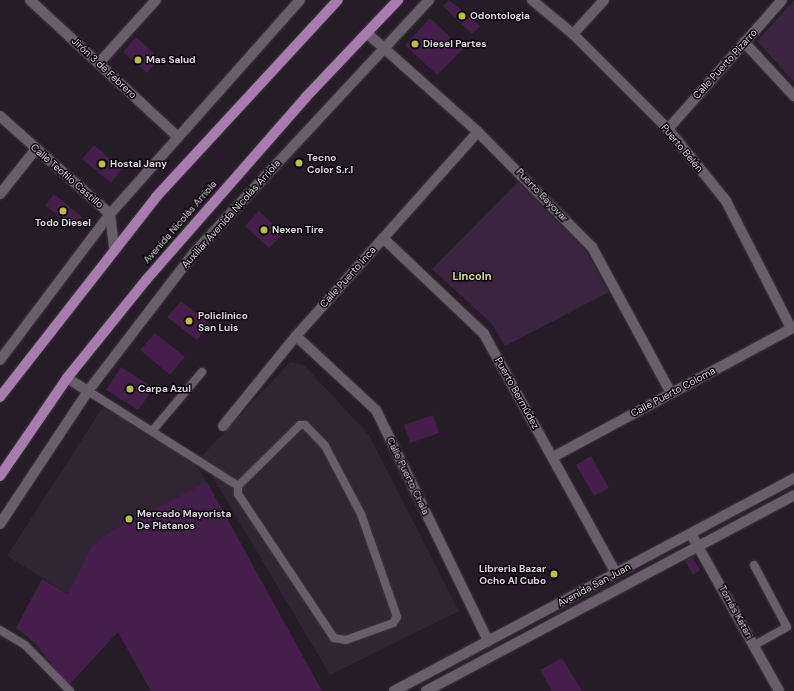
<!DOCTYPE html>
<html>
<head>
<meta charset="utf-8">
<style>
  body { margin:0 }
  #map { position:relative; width:794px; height:691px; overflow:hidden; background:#261c28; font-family:"DM Sans",sans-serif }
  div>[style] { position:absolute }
  .built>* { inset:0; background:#312434 }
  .green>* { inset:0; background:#3b243f }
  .building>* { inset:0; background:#431f4a }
  .roads { filter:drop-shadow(0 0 1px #403841) drop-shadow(0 0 1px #403841) }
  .service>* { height:8px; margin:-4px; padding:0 4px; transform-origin:4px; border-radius:4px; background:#695d6b }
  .minor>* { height:10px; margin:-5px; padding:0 5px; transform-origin:5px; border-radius:5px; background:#695d6b }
  .tertiary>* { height:10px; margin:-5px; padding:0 5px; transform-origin:5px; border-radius:5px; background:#695d6b }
  .primary>* { height:10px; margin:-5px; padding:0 5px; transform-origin:5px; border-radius:5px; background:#a67dad }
  .dots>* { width:11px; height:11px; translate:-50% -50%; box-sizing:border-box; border:2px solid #0c080d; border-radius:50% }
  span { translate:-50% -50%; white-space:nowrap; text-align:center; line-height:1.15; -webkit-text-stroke:3px #0c080d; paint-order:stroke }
  .poi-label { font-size:10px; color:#dbd5dd; font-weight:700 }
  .left { translate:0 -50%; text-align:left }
  .right { translate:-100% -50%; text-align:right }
  .street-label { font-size:10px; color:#dbd5dd }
  .neighbourhood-label { font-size:11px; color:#dbdf91; font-weight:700 }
</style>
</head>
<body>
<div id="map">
  <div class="built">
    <i style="clip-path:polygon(290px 362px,304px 365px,369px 435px,459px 611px,330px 675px,201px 457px)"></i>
    <i style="clip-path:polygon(104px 405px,196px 463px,322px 691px,151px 691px,118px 632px,68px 594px,7px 556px)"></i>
  </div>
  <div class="green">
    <i style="clip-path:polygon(794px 0,794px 82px,757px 41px)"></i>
    <i style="clip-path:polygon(518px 182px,586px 251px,609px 292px,505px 346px,492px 324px,432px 269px)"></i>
  </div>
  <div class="building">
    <i style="clip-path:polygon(449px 0,480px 26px,472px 34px,443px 6px)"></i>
    <i style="clip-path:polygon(430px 18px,463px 49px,437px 75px,405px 45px)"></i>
    <i style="clip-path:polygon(136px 37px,160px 59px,147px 73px,123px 52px)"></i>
    <i style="clip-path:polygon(94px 145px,122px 169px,111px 183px,82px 159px)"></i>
    <i style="clip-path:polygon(54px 194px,82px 217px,73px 228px,45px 205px)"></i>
    <i style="clip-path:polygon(259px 211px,283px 234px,269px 248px,245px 226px)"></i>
    <i style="clip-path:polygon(181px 301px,210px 324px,197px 340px,167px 317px)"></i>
    <i style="clip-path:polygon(155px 333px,185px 357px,170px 375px,140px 350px)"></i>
    <i style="clip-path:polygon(121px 367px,154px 388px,138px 410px,106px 390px)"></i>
    <i style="clip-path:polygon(433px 415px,439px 433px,410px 443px,404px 425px)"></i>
    <i style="clip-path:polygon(591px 456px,609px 488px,594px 496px,576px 465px)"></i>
    <i style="clip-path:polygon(207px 482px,322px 691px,151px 691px,118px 632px,68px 686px,35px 643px,16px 628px,42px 579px,68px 594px,91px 547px,112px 531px)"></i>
    <i style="clip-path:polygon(692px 556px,700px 570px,693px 575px,685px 561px)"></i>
    <i style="clip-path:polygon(562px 658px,582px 691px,552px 691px,540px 670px)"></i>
  </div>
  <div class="roads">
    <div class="service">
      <i style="left:88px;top:391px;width:178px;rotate:32.3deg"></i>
      <i style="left:300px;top:425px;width:5px"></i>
      <i style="left:305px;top:425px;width:29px;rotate:46deg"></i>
      <i style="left:325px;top:446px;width:77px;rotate:62.1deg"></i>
      <i style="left:361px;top:514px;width:109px;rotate:70.7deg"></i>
      <i style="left:397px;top:617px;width:7px;rotate:124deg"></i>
      <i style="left:393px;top:623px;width:50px;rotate:160.1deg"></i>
      <i style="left:346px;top:640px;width:12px;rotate:-171deg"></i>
      <i style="left:334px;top:638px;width:173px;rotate:-123.7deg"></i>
      <i style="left:238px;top:494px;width:8px;rotate:-90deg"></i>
      <i style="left:238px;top:486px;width:87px;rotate:-44.5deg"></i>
      <i style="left:153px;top:430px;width:76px;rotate:-49.8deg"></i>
      <i style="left:754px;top:565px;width:70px;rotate:62deg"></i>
      <i style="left:787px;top:627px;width:38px;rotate:151deg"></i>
      <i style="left:0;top:630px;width:29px;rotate:31deg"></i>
      <i style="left:25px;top:645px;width:64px;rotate:45.6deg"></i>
    </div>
    <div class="minor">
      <i style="left:532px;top:0;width:53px;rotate:39.7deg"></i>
      <i style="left:573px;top:34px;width:134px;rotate:45deg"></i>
      <i style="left:668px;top:129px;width:92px;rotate:51.1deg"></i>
      <i style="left:726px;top:201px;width:143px;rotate:62.9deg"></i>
      <i style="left:367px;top:33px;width:149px;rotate:41.7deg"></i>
      <i style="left:478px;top:132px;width:162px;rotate:45.3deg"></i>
      <i style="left:592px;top:247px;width:166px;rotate:61.6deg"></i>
      <i style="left:573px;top:34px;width:46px;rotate:-47.6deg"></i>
      <i style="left:744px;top:42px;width:74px;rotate:47.2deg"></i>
      <i style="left:99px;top:63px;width:85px;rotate:-47.9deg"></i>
      <i style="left:0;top:116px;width:147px;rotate:41.7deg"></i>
      <i style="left:110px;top:214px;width:33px;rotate:83deg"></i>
      <i style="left:668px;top:129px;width:172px;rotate:-48.5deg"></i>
      <i style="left:0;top:194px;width:58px;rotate:-51.3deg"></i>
      <i style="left:383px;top:238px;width:139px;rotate:43.5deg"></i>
      <i style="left:484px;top:334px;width:273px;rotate:61.1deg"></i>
      <i style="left:296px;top:336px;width:109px;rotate:42.8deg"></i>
      <i style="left:376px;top:410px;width:257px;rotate:64.1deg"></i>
      <i style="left:0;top:360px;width:183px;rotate:-53deg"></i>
      <i style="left:110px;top:214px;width:286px;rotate:-48.4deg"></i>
      <i style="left:67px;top:378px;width:25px;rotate:32deg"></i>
      <i style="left:223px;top:426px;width:116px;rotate:-51deg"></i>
      <i style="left:296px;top:336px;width:273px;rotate:-48.3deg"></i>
      <i style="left:553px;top:457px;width:274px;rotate:-28.3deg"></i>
      <i style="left:0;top:524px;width:159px;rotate:-56.5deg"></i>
      <i style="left:88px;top:391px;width:173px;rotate:-52.5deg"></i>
      <i style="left:193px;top:254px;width:347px;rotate:-47.1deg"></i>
      <i style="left:691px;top:534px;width:180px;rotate:60.7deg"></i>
    </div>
    <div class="tertiary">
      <i style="left:30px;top:0;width:202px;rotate:42.8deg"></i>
      <i style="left:394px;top:691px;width:453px;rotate:-28deg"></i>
      <i style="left:426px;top:691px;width:417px;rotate:-28deg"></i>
    </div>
    <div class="primary">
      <i style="left:0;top:397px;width:254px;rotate:-52deg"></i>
      <i style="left:156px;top:197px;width:268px;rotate:-47.3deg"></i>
      <i style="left:0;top:476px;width:119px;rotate:-55.6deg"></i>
      <i style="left:67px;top:378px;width:126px;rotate:-51.1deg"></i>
      <i style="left:146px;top:280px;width:243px;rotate:-48.8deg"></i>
      <i style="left:306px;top:97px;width:134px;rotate:-46.5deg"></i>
    </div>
  </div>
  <div class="dots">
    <i style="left:462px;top:16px;background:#bcbf44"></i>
    <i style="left:415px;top:44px;background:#bcbf44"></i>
    <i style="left:138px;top:60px;background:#bcbf44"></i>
    <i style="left:299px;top:163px;background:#bcbf44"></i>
    <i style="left:102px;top:164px;background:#bcbf44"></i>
    <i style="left:63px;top:211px;background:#bcbf44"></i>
    <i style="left:264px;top:230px;background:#bcbf44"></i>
    <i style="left:189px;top:321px;background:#bcbf44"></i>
    <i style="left:130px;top:389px;background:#bcbf44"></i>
    <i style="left:129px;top:519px;background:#bcbf44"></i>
    <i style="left:554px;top:574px;background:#bcbf44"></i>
  </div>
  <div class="poi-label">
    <span class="left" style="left:470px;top:16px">Odontologia</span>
    <span class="left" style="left:423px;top:44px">Diesel Partes</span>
    <span class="left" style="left:146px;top:60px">Mas Salud</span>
    <span class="left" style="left:307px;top:163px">Tecno<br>Color S.r.l</span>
    <span class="left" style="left:110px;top:164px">Hostal Jany</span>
    <span style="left:63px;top:223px">Todo Diesel</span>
    <span class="left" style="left:272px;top:230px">Nexen Tire</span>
    <span class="left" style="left:198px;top:321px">Policlinico<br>San Luis</span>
    <span class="left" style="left:138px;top:389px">Carpa Azul</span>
    <span class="left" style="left:137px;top:519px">Mercado Mayorista<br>De Platanos</span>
    <span class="right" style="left:546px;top:574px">Libreria Bazar<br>Ocho Al Cubo</span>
  </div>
  <div class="street-label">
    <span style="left:725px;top:64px;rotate:-48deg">Calle Puerto Pizarro</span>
    <span style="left:104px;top:68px;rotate:43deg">Jirón 3 de Febrero</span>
    <span style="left:682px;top:148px;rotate:50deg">Puerto Belén</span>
    <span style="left:67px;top:176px;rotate:41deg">Calle Teofilo Castillo</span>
    <span style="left:542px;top:195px;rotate:46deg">Puerto Bayovar</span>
    <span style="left:231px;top:214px;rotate:-48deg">Auxiliar Avenida Nicolás Arriola</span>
    <span style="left:180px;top:222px;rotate:-49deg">Avenida Nicolás Arriola</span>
    <span style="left:348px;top:277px;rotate:-48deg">Calle Puerto Inca</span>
    <span style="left:673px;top:392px;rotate:-28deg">Calle Puerto Coloma</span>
    <span style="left:517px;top:393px;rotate:61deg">Puerto Bermúdez</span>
    <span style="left:408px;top:476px;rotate:64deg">Calle Puerto Chala</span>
    <span style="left:594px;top:585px;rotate:-28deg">Avenida San Juan</span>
    <span style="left:736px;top:612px;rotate:61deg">Tomás Katari</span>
  </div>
  <div class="neighbourhood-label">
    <span style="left:472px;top:276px">Lincoln</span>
  </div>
</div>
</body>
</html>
